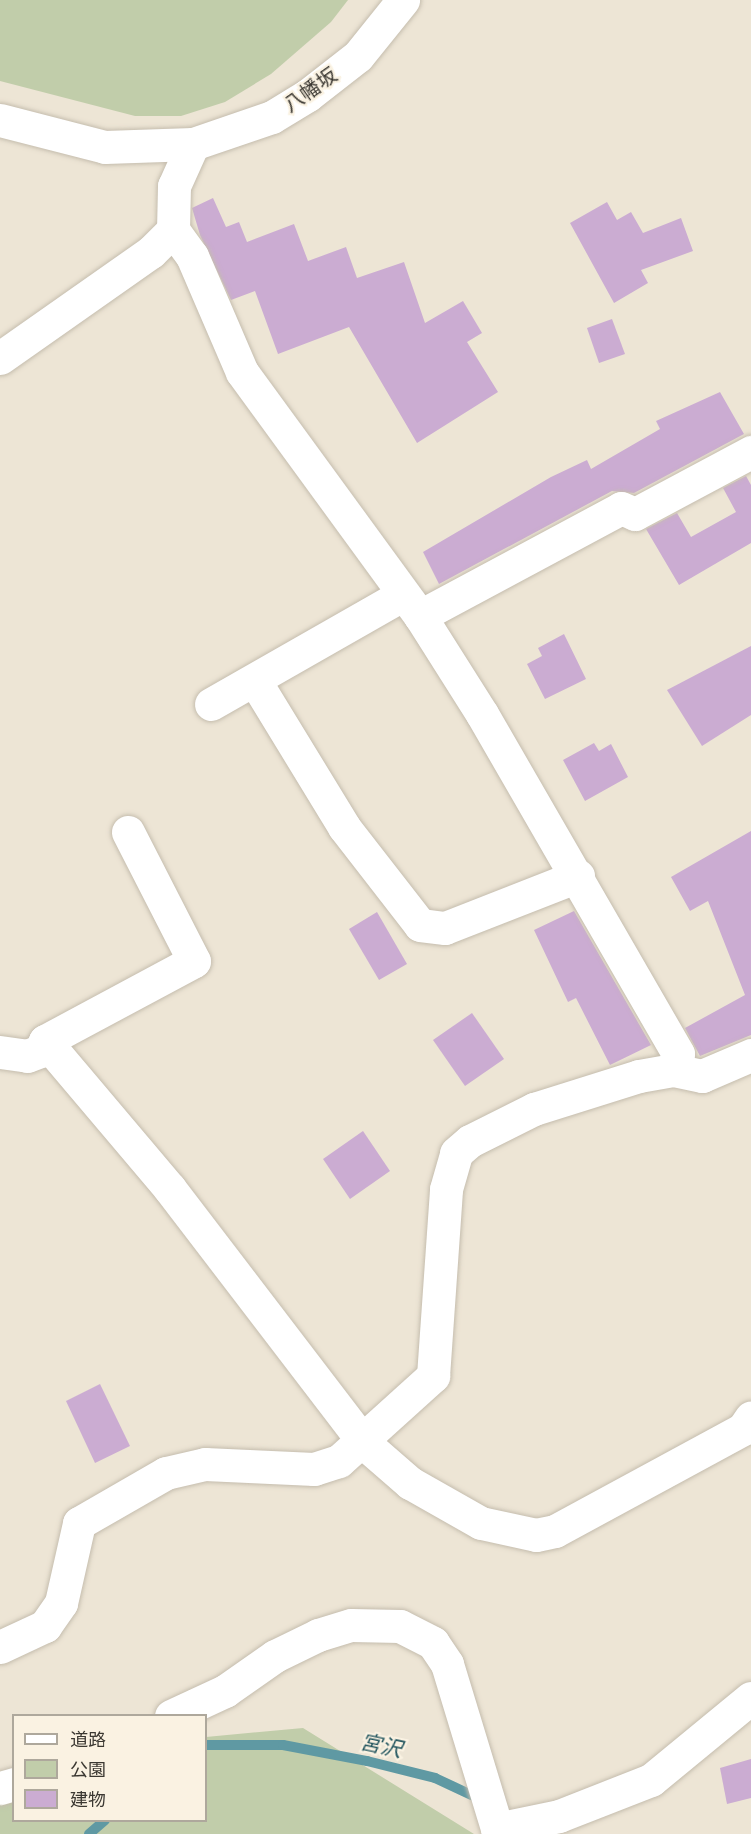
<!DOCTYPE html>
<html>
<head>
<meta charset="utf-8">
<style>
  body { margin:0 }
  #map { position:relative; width:751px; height:1834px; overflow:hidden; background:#ede5d5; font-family:"Source Sans 3","Noto Sans JP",sans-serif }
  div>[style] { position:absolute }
  .green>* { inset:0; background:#c1cdaa }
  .stream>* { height:10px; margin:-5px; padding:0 5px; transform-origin:5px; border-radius:5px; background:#5f99a3 }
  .building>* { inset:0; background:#cbacd2 }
  .roads { filter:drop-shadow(0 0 2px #c5bdae) drop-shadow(0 0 2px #c5bdae) }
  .minor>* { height:33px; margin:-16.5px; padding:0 16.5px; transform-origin:16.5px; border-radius:16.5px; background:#fff }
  span { translate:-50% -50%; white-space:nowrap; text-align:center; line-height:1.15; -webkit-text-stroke:4.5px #faf2e2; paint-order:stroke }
  .street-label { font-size:20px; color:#3b3832 }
  .water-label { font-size:21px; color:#22555e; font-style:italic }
  .legend { position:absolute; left:12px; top:1714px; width:195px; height:108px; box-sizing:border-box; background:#faf2e2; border:2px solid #aea89c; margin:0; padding:8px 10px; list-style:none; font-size:18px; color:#3b3832 }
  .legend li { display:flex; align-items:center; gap:12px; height:30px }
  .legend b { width:30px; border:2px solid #aea89c }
</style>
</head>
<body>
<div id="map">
  <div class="green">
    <i style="clip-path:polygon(0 0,348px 0,331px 22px,271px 74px,225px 102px,181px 116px,135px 116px,0 81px)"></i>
    <i style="clip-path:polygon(303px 1728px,474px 1834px,0 1834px,0 1802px,13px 1796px,14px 1820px,206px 1820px,206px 1737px)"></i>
  </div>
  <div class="stream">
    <i style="left:206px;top:1745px;width:77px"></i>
    <i style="left:283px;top:1745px;width:86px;rotate:10.8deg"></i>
    <i style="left:367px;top:1761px;width:70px;rotate:14deg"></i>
    <i style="left:435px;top:1778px;width:52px;rotate:25.1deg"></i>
    <i style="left:89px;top:1834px;width:21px;rotate:-41deg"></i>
  </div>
  <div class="building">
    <i style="clip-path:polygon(213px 198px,226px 227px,239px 222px,247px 242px,294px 224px,308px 261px,346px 247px,357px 278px,404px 262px,425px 323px,463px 301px,482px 333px,467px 342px,498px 392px,417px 443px,349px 327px,278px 354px,255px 291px,231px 300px,200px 235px,192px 208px)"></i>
    <i style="clip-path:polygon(607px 202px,617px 220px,631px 212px,643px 233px,681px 218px,693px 251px,641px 270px,648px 283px,614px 303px,570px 223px)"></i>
    <i style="clip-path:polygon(612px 319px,625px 354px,599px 363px,587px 328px)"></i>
    <i style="clip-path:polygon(720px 392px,744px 434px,634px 493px,612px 491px,439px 584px,423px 552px,551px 477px,587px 460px,591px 469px,660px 429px,656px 421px)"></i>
    <i style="clip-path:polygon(746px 476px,751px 485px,751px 543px,679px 585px,646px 529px,677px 513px,691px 537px,736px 512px,723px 488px)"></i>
    <i style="clip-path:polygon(564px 634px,586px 679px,545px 699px,527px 664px,542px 656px,538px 648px)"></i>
    <i style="clip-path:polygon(751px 646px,751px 715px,702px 746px,667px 690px)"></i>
    <i style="clip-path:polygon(594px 743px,599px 751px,611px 744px,628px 777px,585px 801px,563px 760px)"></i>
    <i style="clip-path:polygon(751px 831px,751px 1035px,700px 1056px,685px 1028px,745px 995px,708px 901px,690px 911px,671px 877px)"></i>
    <i style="clip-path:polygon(574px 911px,651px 1045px,610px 1065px,576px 998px,568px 1002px,534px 930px)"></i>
    <i style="clip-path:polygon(377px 912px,407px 964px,379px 980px,349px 929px)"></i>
    <i style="clip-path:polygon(472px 1013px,504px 1059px,465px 1086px,433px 1040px)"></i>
    <i style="clip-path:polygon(363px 1131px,390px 1171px,350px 1199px,323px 1159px)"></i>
    <i style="clip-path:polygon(100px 1384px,130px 1446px,95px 1463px,66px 1401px)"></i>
    <i style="clip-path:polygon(751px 1759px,751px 1798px,727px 1804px,720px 1768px)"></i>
  </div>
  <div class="roads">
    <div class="minor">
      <i style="left:0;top:120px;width:108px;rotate:14.4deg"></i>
      <i style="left:105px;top:147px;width:88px;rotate:-2deg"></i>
      <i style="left:193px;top:144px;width:83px;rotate:-18.9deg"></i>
      <i style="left:272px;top:117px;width:42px;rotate:-31.4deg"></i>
      <i style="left:308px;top:95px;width:63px;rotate:-38deg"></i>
      <i style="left:358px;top:56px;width:72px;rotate:-51.2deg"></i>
      <i style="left:173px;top:230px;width:44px;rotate:-88.7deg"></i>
      <i style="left:174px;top:186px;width:46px;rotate:-65.7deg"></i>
      <i style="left:0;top:358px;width:184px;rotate:-35.1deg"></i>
      <i style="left:151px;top:252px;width:31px;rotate:-45deg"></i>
      <i style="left:173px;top:230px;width:32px;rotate:54deg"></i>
      <i style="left:192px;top:256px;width:126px;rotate:66.7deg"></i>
      <i style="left:242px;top:372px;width:302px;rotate:53.9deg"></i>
      <i style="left:420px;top:616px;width:116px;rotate:57.7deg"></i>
      <i style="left:482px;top:714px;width:392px;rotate:60deg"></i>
      <i style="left:678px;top:1054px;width:16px;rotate:104deg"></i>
      <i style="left:420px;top:616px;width:228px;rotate:-28.2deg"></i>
      <i style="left:621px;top:508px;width:15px;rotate:23deg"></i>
      <i style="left:635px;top:514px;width:132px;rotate:-28.1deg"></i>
      <i style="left:255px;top:681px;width:171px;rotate:58.6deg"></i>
      <i style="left:344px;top:827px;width:124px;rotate:52.2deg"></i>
      <i style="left:420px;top:925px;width:25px;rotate:7deg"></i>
      <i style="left:445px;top:928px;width:143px;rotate:-21.4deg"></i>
      <i style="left:211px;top:704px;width:220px;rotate:-29.7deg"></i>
      <i style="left:45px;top:1041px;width:169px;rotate:-28.2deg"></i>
      <i style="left:194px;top:961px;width:145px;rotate:-117.1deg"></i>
      <i style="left:0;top:1052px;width:27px;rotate:8deg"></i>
      <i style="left:27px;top:1056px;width:14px;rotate:-21deg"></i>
      <i style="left:40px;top:1051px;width:11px;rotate:-63deg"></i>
      <i style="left:45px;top:1041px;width:194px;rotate:49.8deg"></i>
      <i style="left:170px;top:1189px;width:320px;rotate:52.6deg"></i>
      <i style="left:364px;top:1443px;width:61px;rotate:41deg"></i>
      <i style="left:410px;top:1483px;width:81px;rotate:29.4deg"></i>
      <i style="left:481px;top:1523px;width:56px;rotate:12.3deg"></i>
      <i style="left:536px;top:1535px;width:19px;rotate:-12deg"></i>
      <i style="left:555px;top:1531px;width:214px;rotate:-28.5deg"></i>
      <i style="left:743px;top:1429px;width:14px;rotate:-56deg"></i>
      <i style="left:0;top:1647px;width:50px;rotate:-25deg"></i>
      <i style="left:45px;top:1626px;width:28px;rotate:-55deg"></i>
      <i style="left:61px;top:1603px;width:82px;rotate:-77.3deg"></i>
      <i style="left:79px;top:1523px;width:100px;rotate:-29.9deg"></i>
      <i style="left:166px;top:1473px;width:40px;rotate:-13deg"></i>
      <i style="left:205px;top:1464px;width:109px;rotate:2.6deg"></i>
      <i style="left:314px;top:1469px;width:26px;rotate:-18deg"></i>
      <i style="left:339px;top:1461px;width:127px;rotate:-42.1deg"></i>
      <i style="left:433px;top:1376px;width:187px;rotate:-86deg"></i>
      <i style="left:446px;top:1189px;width:37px;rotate:-74deg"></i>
      <i style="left:456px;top:1153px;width:18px;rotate:-41deg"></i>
      <i style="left:470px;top:1141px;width:72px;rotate:-26.6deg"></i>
      <i style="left:534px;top:1109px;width:110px;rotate:-17.4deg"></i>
      <i style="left:639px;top:1076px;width:36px;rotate:-10deg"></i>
      <i style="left:674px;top:1070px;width:29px;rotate:12deg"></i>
      <i style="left:702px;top:1076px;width:53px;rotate:-23.2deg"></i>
      <i style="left:171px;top:1716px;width:60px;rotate:-24.8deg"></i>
      <i style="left:225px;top:1691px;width:61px;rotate:-35deg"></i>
      <i style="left:275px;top:1656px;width:48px;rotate:-26deg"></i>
      <i style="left:318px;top:1635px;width:34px;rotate:-17deg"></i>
      <i style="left:351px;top:1625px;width:49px;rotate:1.2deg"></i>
      <i style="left:400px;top:1626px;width:37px;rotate:27deg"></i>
      <i style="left:433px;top:1643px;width:25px;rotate:56deg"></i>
      <i style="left:447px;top:1664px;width:172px;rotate:73.1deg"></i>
      <i style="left:497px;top:1829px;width:63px;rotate:-11.8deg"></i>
      <i style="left:559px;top:1816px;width:99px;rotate:-21.4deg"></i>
      <i style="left:651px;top:1780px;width:129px;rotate:-39.4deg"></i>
      <i style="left:0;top:1788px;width:15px;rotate:-16deg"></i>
    </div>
  </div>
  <div class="street-label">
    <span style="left:311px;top:91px;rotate:-35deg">八幡坂</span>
  </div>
  <div class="water-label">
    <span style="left:381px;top:1746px;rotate:12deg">宮沢</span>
  </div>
  <ul class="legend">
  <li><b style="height:8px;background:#fff"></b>道路</li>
  <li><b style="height:16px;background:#c1cdaa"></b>公園</li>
  <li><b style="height:16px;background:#cbacd2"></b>建物</li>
  </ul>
</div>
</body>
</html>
